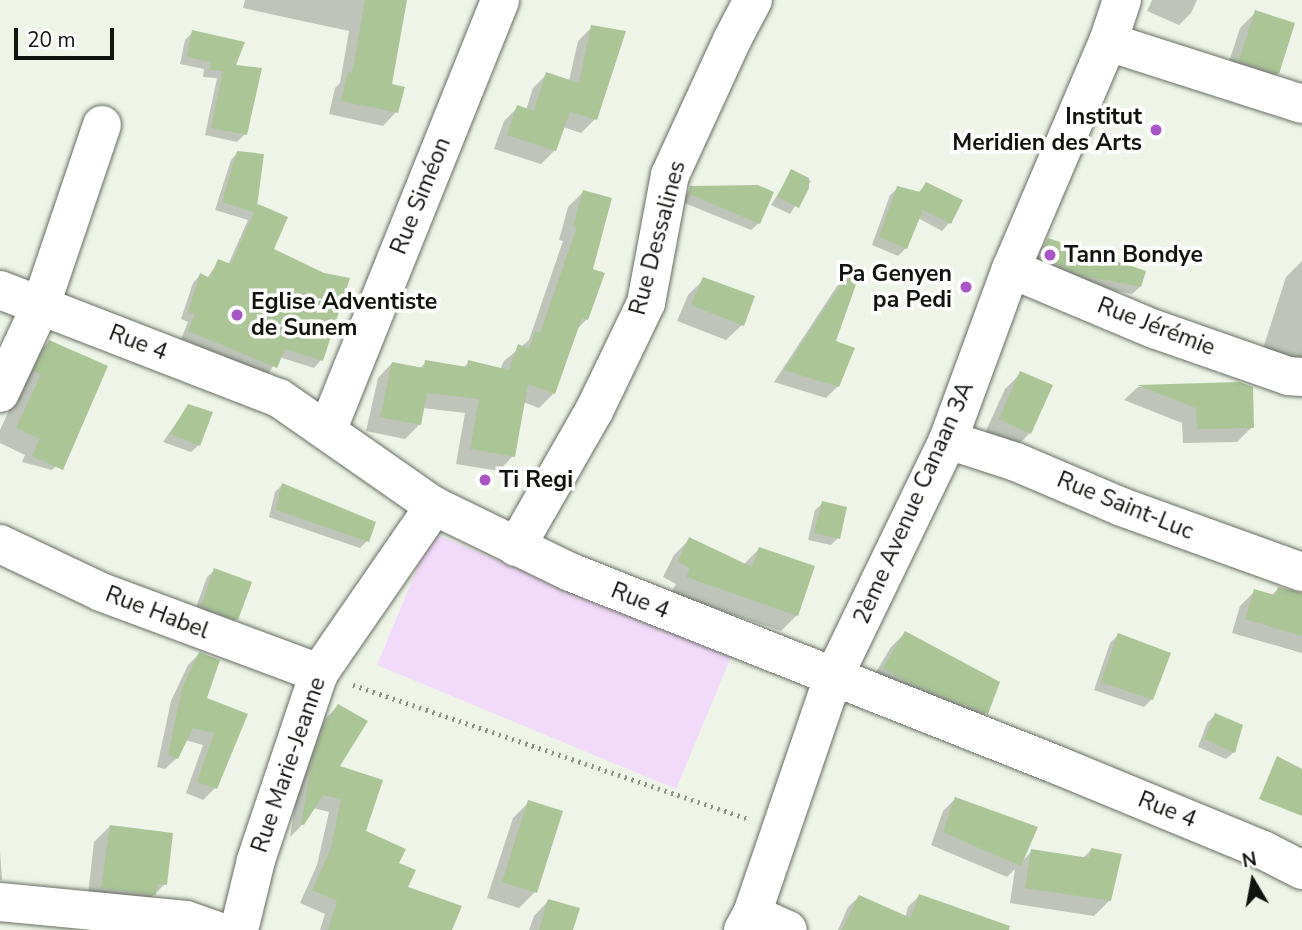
<!DOCTYPE html>
<html>
<head>
<meta charset="utf-8">
<style>
  body { margin:0 }
  #map { position:relative; width:1302px; height:930px; overflow:hidden; background:#eef5e8; font-family:"Nunito Sans",sans-serif }
  div>[style] { position:absolute }
  .green>* { inset:0; background:#f2dafb }
  .shadow>* { inset:0; background:#0003 }
  .building>* { inset:0; background:#abc597 }
  .path>* { height:4.5px; margin-top:-2.25px; transform-origin:0; background:repeating-linear-gradient(90deg,#8d9289 0 2px,transparent 0 7px) }
  .roads { filter:drop-shadow(0 0 2px #686e63) drop-shadow(0 0 2px #686e63) }
  .minor>* { height:38px; margin:-19px; padding:0 19px; transform-origin:19px; border-radius:19px; background:#fff }
  .dots>* { width:19px; height:19px; translate:-50% -50%; box-sizing:border-box; border:4px solid #fff; border-radius:50% }
  span { translate:-50% -50%; white-space:nowrap; text-align:center; line-height:1.15; -webkit-text-stroke:7px #fff; paint-order:stroke }
  .poi-label { font-size:23px; color:#11130f; font-weight:700 }
  .right { translate:-100% -50%; text-align:right }
  .left { translate:0 -50%; text-align:left }
  .street-label { font-size:23px; color:#11130f }
  .north { position:absolute; left:1218px; top:846px; width:70px; height:70px; -webkit-text-stroke:5px #fff; paint-order:stroke; rotate:350deg; font-size:19px; font-weight:700; line-height:28px; text-align:center; color:#11130f }
  .north::after { content:''; display:block; margin:auto; width:24px; height:32px; background:#11130f; clip-path:polygon(50% 0,100% 100%,50% 72%,0 100%) }
  .scale { position:absolute; left:14px; top:28px; width:100px; height:32px; box-sizing:border-box; border:4px solid #11130f; border-top:0; padding-left:9px; font-size:21px; line-height:24px; white-space:nowrap; color:#11130f; -webkit-text-stroke:5px #fff; paint-order:stroke }
</style>
</head>
<body>
<div id="map">
  <div class="green">
    <i style="clip-path:polygon(432px 533px,731px 657px,676px 789px,377px 665px)"></i>
  </div>
  <div class="shadow">
    <i style="clip-path:polygon(245px 0,405px 0,390px 85px,396px 112px,383px 126px,329px 114px,335px 88px,340px 83px,349px 31px,243px 8px)"></i>
    <i style="clip-path:polygon(1152px 0,1197px 0,1191px 13px,1179px 25px,1147px 11px)"></i>
    <i style="clip-path:polygon(1256px 12px,1278px 73px,1262px 89px,1224px 77px,1240px 28px)"></i>
    <i style="clip-path:polygon(592px 27px,595px 119px,581px 133px,563px 127px,555px 150px,541px 164px,494px 149px,504px 121px,518px 107px,526px 110px,533px 88px,547px 74px,569px 81px,578px 41px)"></i>
    <i style="clip-path:polygon(193px 32px,234px 66px,245px 134px,237px 142px,205px 135px,217px 78px,203px 77px,204px 69px,180px 64px,185px 40px)"></i>
    <i style="clip-path:polygon(238px 152px,254px 210px,321px 360px,314px 368px,279px 357px,268px 374px,181px 339px,188px 322px,181px 319px,193px 283px,200px 275px,207px 278px,219px 261px,228px 265px,248px 220px,215px 210px,231px 160px)"></i>
    <i style="clip-path:polygon(792px 171px,811px 181px,790px 214px,771px 205px)"></i>
    <i style="clip-path:polygon(926px 184px,949px 223px,942px 231px,918px 218px,906px 248px,898px 256px,872px 245px,890px 195px,898px 188px,918px 193px)"></i>
    <i style="clip-path:polygon(691px 188px,759px 223px,751px 230px,682px 202px)"></i>
    <i style="clip-path:polygon(583px 192px,591px 270px,587px 319px,575px 331px,554px 393px,539px 408px,523px 402px,513px 456px,499px 471px,456px 464px,465px 413px,423px 408px,420px 424px,405px 439px,366px 431px,378px 378px,392px 363px,419px 369px,426px 362px,463px 368px,469px 362px,500px 370px,504px 361px,529px 340px,563px 241px,559px 240px,568px 207px)"></i>
    <i style="clip-path:polygon(1049px 240px,1140px 287px,1132px 294px,1076px 283px,1033px 265px,1041px 248px)"></i>
    <i style="clip-path:polygon(1302px 261px,1302px 358px,1293px 366px,1260px 358px,1286px 277px)"></i>
    <i style="clip-path:polygon(851px 271px,834px 342px,838px 386px,826px 398px,774px 382px,839px 283px)"></i>
    <i style="clip-path:polygon(704px 279px,742px 325px,726px 340px,677px 321px,688px 295px)"></i>
    <i style="clip-path:polygon(49px 342px,68px 454px,52px 470px,22px 462px,25px 455px,0 443px,0 430px,33px 358px)"></i>
    <i style="clip-path:polygon(1021px 373px,1030px 433px,1014px 449px,984px 435px,1005px 389px)"></i>
    <i style="clip-path:polygon(1239px 384px,1252px 427px,1237px 442px,1183px 443px,1182px 423px,1124px 400px,1138px 387px)"></i>
    <i style="clip-path:polygon(188px 406px,199px 445px,191px 452px,163px 442px)"></i>
    <i style="clip-path:polygon(282px 485px,367px 541px,360px 548px,269px 517px,275px 492px)"></i>
    <i style="clip-path:polygon(823px 503px,838px 538px,831px 545px,808px 540px,815px 510px)"></i>
    <i style="clip-path:polygon(690px 539px,743px 565px,759px 549px,797px 615px,781px 631px,671px 593px,676px 584px,663px 577px,674px 555px)"></i>
    <i style="clip-path:polygon(215px 570px,236px 619px,229px 626px,194px 613px,207px 577px)"></i>
    <i style="clip-path:polygon(1278px 589px,1302px 593px,1302px 653px,1232px 633px,1240px 606px,1255px 591px,1271px 596px)"></i>
    <i style="clip-path:polygon(905px 633px,986px 713px,972px 727px,870px 682px,891px 647px)"></i>
    <i style="clip-path:polygon(1118px 635px,1152px 699px,1144px 707px,1094px 690px,1110px 643px)"></i>
    <i style="clip-path:polygon(199px 654px,205px 699px,246px 715px,215px 788px,203px 800px,186px 793px,203px 745px,185px 740px,177px 758px,165px 769px,157px 767px,171px 701px,188px 665px)"></i>
    <i style="clip-path:polygon(338px 706px,338px 767px,364px 832px,396px 864px,406px 888px,450px 930px,320px 930px,325px 914px,300px 903px,317px 865px,329px 812px,313px 808px,303px 824px,290px 837px,300px 776px,312px 740px,326px 718px)"></i>
    <i style="clip-path:polygon(1215px 715px,1234px 752px,1226px 759px,1198px 747px,1207px 723px)"></i>
    <i style="clip-path:polygon(955px 799px,1022px 861px,1032px 851px,1082px 859px,1091px 850px,1110px 900px,1094px 916px,1010px 903px,1015px 869px,1007px 877px,931px 845px,943px 811px)"></i>
    <i style="clip-path:polygon(529px 802px,535px 892px,519px 908px,487px 898px,513px 818px)"></i>
    <i style="clip-path:polygon(110px 826px,165px 884px,149px 900px,87px 903px,94px 842px)"></i>
    <i style="clip-path:polygon(0 851px,2px 879px,0 881px)"></i>
    <i style="clip-path:polygon(919px 896px,980px 930px,838px 930px,848px 907px,859px 897px,905px 918px,908px 907px)"></i>
    <i style="clip-path:polygon(548px 901px,572px 930px,529px 930px,534px 916px)"></i>
  </div>
  <div class="building">
    <i style="clip-path:polygon(365px 0,407px 0,392px 84px,405px 87px,398px 113px,341px 101px,348px 72px,352px 73px)"></i>
    <i style="clip-path:polygon(1255px 10px,1295px 23px,1279px 74px,1239px 61px)"></i>
    <i style="clip-path:polygon(591px 25px,626px 31px,597px 120px,570px 112px,556px 151px,507px 135px,517px 105px,534px 111px,546px 72px,579px 83px)"></i>
    <i style="clip-path:polygon(192px 30px,245px 42px,236px 65px,262px 68px,247px 135px,211px 128px,223px 71px,210px 70px,211px 62px,187px 57px)"></i>
    <i style="clip-path:polygon(237px 151px,264px 154px,257px 207px,258px 204px,288px 217px,274px 249px,324px 273px,350px 278px,323px 361px,285px 349px,277px 368px,188px 331px,195px 314px,188px 312px,200px 273px,210px 278px,218px 259px,231px 264px,254px 212px,222px 202px)"></i>
    <i style="clip-path:polygon(791px 169px,809px 178px,809px 188px,799px 208px,777px 197px)"></i>
    <i style="clip-path:polygon(926px 182px,963px 200px,951px 224px,923px 210px,907px 249px,879px 237px,897px 186px,920px 192px)"></i>
    <i style="clip-path:polygon(758px 185px,774px 192px,760px 224px,689px 194px,690px 186px)"></i>
    <i style="clip-path:polygon(583px 190px,612px 198px,593px 269px,605px 273px,588px 320px,582px 318px,555px 394px,528px 384px,515px 457px,470px 449px,479px 399px,427px 393px,421px 425px,380px 417px,392px 362px,424px 368px,425px 360px,467px 367px,468px 360px,509px 370px,518px 344px,529px 349px,535px 331px,540px 333px,577px 227px,573px 226px)"></i>
    <i style="clip-path:polygon(1048px 238px,1146px 271px,1141px 287px,1084px 276px,1040px 257px)"></i>
    <i style="clip-path:polygon(851px 269px,860px 273px,836px 341px,855px 348px,839px 387px,784px 370px)"></i>
    <i style="clip-path:polygon(703px 277px,755px 296px,744px 326px,691px 305px)"></i>
    <i style="clip-path:polygon(49px 340px,108px 366px,63px 470px,32px 456px,40px 439px,16px 428px,41px 374px,34px 371px)"></i>
    <i style="clip-path:polygon(1020px 371px,1053px 385px,1031px 434px,999px 419px)"></i>
    <i style="clip-path:polygon(1239px 382px,1253px 387px,1254px 428px,1197px 429px,1196px 408px,1137px 385px)"></i>
    <i style="clip-path:polygon(188px 404px,213px 412px,200px 446px,170px 434px)"></i>
    <i style="clip-path:polygon(282px 483px,376px 522px,369px 542px,276px 510px)"></i>
    <i style="clip-path:polygon(822px 501px,847px 507px,840px 539px,814px 533px)"></i>
    <i style="clip-path:polygon(689px 537px,752px 567px,759px 547px,815px 566px,798px 616px,686px 577px,690px 568px,678px 561px)"></i>
    <i style="clip-path:polygon(214px 568px,252px 582px,238px 620px,201px 606px)"></i>
    <i style="clip-path:polygon(1278px 587px,1302px 593px,1302px 636px,1245px 619px,1254px 589px,1275px 595px)"></i>
    <i style="clip-path:polygon(905px 631px,1000px 682px,988px 714px,912px 684px,883px 668px)"></i>
    <i style="clip-path:polygon(1118px 633px,1171px 653px,1153px 700px,1101px 682px)"></i>
    <i style="clip-path:polygon(199px 652px,220px 660px,207px 698px,248px 714px,217px 789px,197px 782px,214px 733px,193px 728px,178px 759px,168px 755px,182px 688px)"></i>
    <i style="clip-path:polygon(338px 704px,368px 721px,340px 766px,383px 780px,366px 831px,406px 849px,399px 863px,416px 870px,408px 887px,462px 906px,452px 930px,328px 930px,337px 901px,312px 890px,330px 851px,341px 799px,323px 795px,304px 825px,301px 824px,312px 762px,324px 726px)"></i>
    <i style="clip-path:polygon(1215px 713px,1243px 725px,1235px 753px,1204px 739px)"></i>
    <i style="clip-path:polygon(1277px 756px,1302px 769px,1302px 816px,1259px 799px)"></i>
    <i style="clip-path:polygon(955px 797px,1038px 827px,1021px 866px,943px 832px)"></i>
    <i style="clip-path:polygon(528px 800px,563px 811px,537px 893px,502px 882px)"></i>
    <i style="clip-path:polygon(110px 825px,173px 833px,167px 885px,157px 884px,156px 895px,101px 888px)"></i>
    <i style="clip-path:polygon(1091px 848px,1122px 854px,1111px 901px,1025px 888px,1031px 849px,1089px 858px)"></i>
    <i style="clip-path:polygon(919px 894px,1010px 926px,1009px 930px,842px 930px,859px 895px,911px 918px)"></i>
    <i style="clip-path:polygon(548px 899px,580px 908px,573px 930px,539px 930px)"></i>
  </div>
  <div class="path">
    <i style="left:353px;top:685px;width:418px;rotate:18.7deg"></i>
  </div>
  <div class="roads">
    <div class="minor">
      <i style="left:1108px;top:42px;width:204px;rotate:17.7deg"></i>
      <i style="left:1011px;top:269px;width:155px;rotate:22.8deg"></i>
      <i style="left:1154px;top:329px;width:142px;rotate:19.3deg"></i>
      <i style="left:1288px;top:376px;width:14px;rotate:4deg"></i>
      <i style="left:0;top:290px;width:299px;rotate:21.2deg"></i>
      <i style="left:279px;top:398px;width:189px;rotate:34.9deg"></i>
      <i style="left:434px;top:506px;width:151px;rotate:25.9deg"></i>
      <i style="left:570px;top:572px;width:524px;rotate:21.62deg"></i>
      <i style="left:1057px;top:765px;width:223px;rotate:22.4deg"></i>
      <i style="left:1263px;top:850px;width:44px;rotate:27.1deg"></i>
      <i style="left:0;top:393px;width:97px;rotate:-65deg"></i>
      <i style="left:41px;top:305px;width:190px;rotate:-71.3deg"></i>
      <i style="left:327px;top:431px;width:464px;rotate:-68.1deg"></i>
      <i style="left:948px;top:440px;width:71px;rotate:17.9deg"></i>
      <i style="left:1016px;top:462px;width:115px;rotate:23deg"></i>
      <i style="left:1122px;top:507px;width:191px;rotate:19.9deg"></i>
      <i style="left:0;top:544px;width:112px;rotate:25.4deg"></i>
      <i style="left:101px;top:592px;width:233px;rotate:20.4deg"></i>
      <i style="left:516px;top:547px;width:157px;rotate:-60.2deg"></i>
      <i style="left:594px;top:411px;width:120px;rotate:-64.3deg"></i>
      <i style="left:646px;top:303px;width:130px;rotate:-79.4deg"></i>
      <i style="left:670px;top:175px;width:149px;rotate:-65.3deg"></i>
      <i style="left:732px;top:40px;width:45px;rotate:-62.3deg"></i>
      <i style="left:0;top:902px;width:187px;rotate:5.5deg"></i>
      <i style="left:186px;top:920px;width:31px;rotate:19deg"></i>
      <i style="left:752px;top:914px;width:39px;rotate:24deg"></i>
      <i style="left:239px;top:930px;width:72px;rotate:-76.3deg"></i>
      <i style="left:256px;top:860px;width:197px;rotate:-71.4deg"></i>
      <i style="left:319px;top:673px;width:203px;rotate:-55.4deg"></i>
      <i style="left:743px;top:930px;width:18px;rotate:-61deg"></i>
      <i style="left:752px;top:914px;width:250px;rotate:-71.1deg"></i>
      <i style="left:833px;top:678px;width:264px;rotate:-64.2deg"></i>
      <i style="left:948px;top:440px;width:182px;rotate:-69.8deg"></i>
      <i style="left:1011px;top:269px;width:247px;rotate:-66.9deg"></i>
      <i style="left:1108px;top:42px;width:44px;rotate:-71.6deg"></i>
    </div>
  </div>
  <div class="dots">
    <i style="left:1156px;top:130px;background:#a856c6"></i>
    <i style="left:1050px;top:255px;background:#a856c6"></i>
    <i style="left:966px;top:287px;background:#a856c6"></i>
    <i style="left:237px;top:315px;background:#a856c6"></i>
    <i style="left:485px;top:480px;background:#a856c6"></i>
  </div>
  <div class="poi-label">
    <span class="right" style="left:1142px;top:130px">Institut<br>Meridien des Arts</span>
    <span class="left" style="left:1064px;top:255px">Tann Bondye</span>
    <span class="right" style="left:952px;top:287px">Pa Genyen<br>pa Pedi</span>
    <span class="left" style="left:251px;top:315px">Eglise Adventiste<br>de Sunem</span>
    <span class="left" style="left:499px;top:480px">Ti Regi</span>
  </div>
  <div class="street-label">
    <span style="left:421px;top:196px;rotate:-68deg">Rue Siméon</span>
    <span style="left:658px;top:238px;rotate:-75deg">Rue Dessalines</span>
    <span style="left:1156px;top:327px;rotate:21deg">Rue Jérémie</span>
    <span style="left:138px;top:343px;rotate:21deg">Rue 4</span>
    <span style="left:914px;top:503px;rotate:-66deg">2ème Avenue Canaan 3A</span>
    <span style="left:1125px;top:506px;rotate:22deg">Rue Saint-Luc</span>
    <span style="left:640px;top:601px;rotate:22deg">Rue 4</span>
    <span style="left:157px;top:613px;rotate:21deg">Rue Habel</span>
    <span style="left:289px;top:765px;rotate:-71deg">Rue Marie-Jeanne</span>
    <span style="left:1167px;top:810px;rotate:22deg">Rue 4</span>
  </div>
  <div class="north">N</div>
  <div class="scale">20 m</div>
</div>
</body>
</html>
